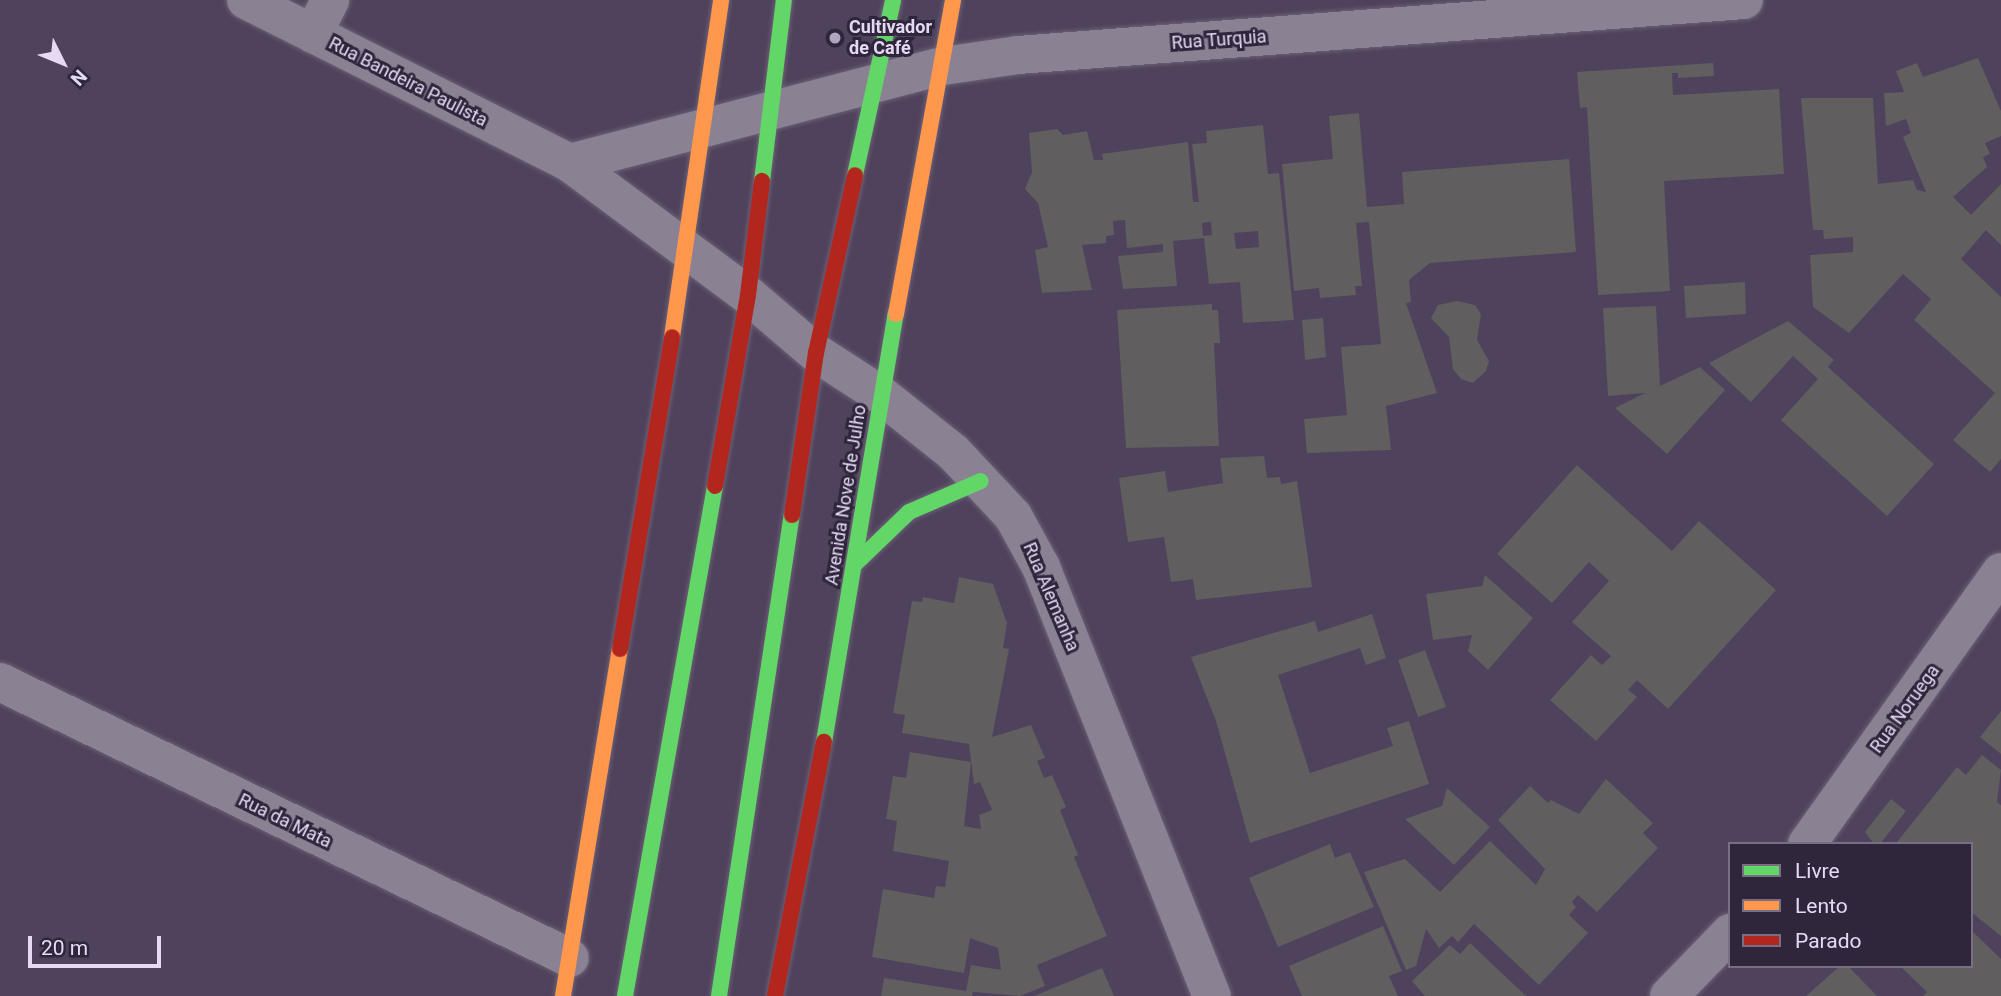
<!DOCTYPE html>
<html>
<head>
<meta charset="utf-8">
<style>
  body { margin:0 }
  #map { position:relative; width:2001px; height:996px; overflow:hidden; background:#4f425c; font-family:Roboto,sans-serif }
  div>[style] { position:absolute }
  .building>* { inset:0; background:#605e5f }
  .roads { filter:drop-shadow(0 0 2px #6b6076) drop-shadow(0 0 2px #6b6076) }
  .street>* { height:38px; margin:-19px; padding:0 19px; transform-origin:19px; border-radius:19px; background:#8a8193 }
  .fast>* { height:16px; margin:-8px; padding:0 8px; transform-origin:8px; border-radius:8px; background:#63d668 }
  .slow>* { height:16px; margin:-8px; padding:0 8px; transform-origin:8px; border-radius:8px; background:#ff974d }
  .jam>* { height:16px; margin:-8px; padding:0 8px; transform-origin:8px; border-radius:8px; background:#b3261e }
  .dots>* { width:19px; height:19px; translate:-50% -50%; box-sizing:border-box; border:4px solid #2f263b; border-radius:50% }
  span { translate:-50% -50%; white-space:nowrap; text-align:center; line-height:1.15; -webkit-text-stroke:6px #2f263b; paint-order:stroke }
  .poi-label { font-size:18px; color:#e6d9f5; font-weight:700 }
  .left { translate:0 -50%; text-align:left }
  .street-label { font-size:18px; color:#e6d9f5 }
  .legend { position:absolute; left:1728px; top:842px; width:245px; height:126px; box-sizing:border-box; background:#2f263b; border:2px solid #786e85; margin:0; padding:9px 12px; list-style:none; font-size:21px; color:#e6d9f5 }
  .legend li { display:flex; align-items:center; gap:14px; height:35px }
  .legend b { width:35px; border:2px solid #786e85 }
  .north { position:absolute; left:28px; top:28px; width:70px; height:70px; -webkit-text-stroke:5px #2f263b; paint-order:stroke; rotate:133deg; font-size:19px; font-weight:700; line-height:28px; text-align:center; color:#e6d9f5 }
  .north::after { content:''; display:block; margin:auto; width:24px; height:32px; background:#e6d9f5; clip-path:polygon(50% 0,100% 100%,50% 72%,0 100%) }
  .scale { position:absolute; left:28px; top:936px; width:133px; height:32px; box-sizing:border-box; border:4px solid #e6d9f5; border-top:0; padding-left:9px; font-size:21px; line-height:24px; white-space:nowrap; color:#e6d9f5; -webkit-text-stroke:5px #2f263b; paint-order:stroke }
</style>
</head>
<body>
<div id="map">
  <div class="building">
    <i style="clip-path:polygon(1978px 58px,2001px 111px,2001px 136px,1985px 143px,1990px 154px,1983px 157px,1987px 167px,1953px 197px,1971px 215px,2001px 184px,2001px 245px,1986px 230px,1961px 259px,2001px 297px,2001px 459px,1990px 472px,1953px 440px,1995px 393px,1914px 320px,1931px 299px,1903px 274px,1849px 333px,1813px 307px,1810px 255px,1853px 252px,1853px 237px,1824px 239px,1823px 230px,1813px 230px,1801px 98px,1873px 98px,1878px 184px,1913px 180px,1917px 190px,1926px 192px,1903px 137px,1911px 133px,1906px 119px,1886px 126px,1884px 93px,1904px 92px,1896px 71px,1917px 63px,1923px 77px)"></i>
    <i style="clip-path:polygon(1713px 63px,1714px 76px,1678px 78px,1678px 73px,1672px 73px,1673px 95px,1779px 89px,1784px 174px,1664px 181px,1670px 291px,1598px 295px,1587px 107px,1580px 108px,1577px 72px)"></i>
    <i style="clip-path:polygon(1359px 113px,1367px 207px,1404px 204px,1402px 172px,1569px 159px,1576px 252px,1430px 263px,1409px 280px,1411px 302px,1406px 303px,1437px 393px,1386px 406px,1391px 450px,1307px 453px,1304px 419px,1347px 415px,1341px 347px,1381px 344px,1369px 222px,1356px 223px,1362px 286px,1355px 286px,1356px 295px,1320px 298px,1319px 288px,1294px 291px,1282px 164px,1333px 159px,1329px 116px)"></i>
    <i style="clip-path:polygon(evenodd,1263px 125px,1268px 174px,1279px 173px,1294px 320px,1243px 323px,1240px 282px,1209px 284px,1204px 238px,1173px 241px,1177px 286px,1123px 289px,1118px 256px,1163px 252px,1163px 244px,1127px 248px,1125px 220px,1113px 221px,1114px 235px,1106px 236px,1106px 243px,1082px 245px,1092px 290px,1042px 293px,1035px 250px,1048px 247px,1038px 203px,1025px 189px,1032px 172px,1029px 133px,1057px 129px,1063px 135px,1087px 131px,1094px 160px,1103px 160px,1102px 154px,1188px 142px,1193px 202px,1199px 202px,1192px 144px,1207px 143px,1206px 131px,1263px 125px,1211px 222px,1212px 235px,1203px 236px,1202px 223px,1211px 222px,1263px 125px,1258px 231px,1259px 247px,1236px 249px,1234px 233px,1258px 231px)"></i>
    <i style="clip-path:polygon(1745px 282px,1746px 314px,1686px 318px,1684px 286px)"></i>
    <i style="clip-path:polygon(1457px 301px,1475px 305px,1481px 314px,1477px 340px,1489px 361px,1486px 371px,1473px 383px,1461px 379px,1453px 369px,1449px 337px,1431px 318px,1438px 305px)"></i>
    <i style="clip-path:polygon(1212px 304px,1212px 310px,1218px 310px,1220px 343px,1214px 343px,1219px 446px,1126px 448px,1117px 310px)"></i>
    <i style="clip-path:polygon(1656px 306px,1660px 386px,1700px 367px,1725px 390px,1667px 454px,1615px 408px,1645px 393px,1608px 396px,1603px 308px)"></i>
    <i style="clip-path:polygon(1323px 318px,1326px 357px,1305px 360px,1302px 320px)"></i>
    <i style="clip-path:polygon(1788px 321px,1834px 360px,1828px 367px,1934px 464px,1887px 516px,1781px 420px,1818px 379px,1793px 356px,1751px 402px,1709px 363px)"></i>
    <i style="clip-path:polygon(1264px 456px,1267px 478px,1280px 477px,1281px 484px,1297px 481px,1312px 587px,1196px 600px,1193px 579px,1171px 582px,1164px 537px,1128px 542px,1119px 478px,1165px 471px,1168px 492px,1223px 483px,1220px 458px)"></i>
    <i style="clip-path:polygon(1577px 465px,1672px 551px,1699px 521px,1776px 590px,1668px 709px,1637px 680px,1628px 690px,1637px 697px,1596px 741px,1550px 700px,1591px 655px,1602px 665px,1611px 656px,1572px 622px,1609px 581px,1589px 562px,1552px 603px,1497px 554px)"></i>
    <i style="clip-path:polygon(1485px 575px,1533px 618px,1488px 670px,1468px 651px,1472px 635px,1433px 640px,1426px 594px,1482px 586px)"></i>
    <i style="clip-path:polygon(959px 577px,993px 584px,1007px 623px,1003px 648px,1009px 649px,992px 737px,1031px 725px,1045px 758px,1037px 761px,1044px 778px,1052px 775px,1066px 807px,1060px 810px,1078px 855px,1074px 857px,1107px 936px,1037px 965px,1045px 986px,1020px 996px,973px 992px,972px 996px,881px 996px,884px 978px,966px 991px,971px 965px,1001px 970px,998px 948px,970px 938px,964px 973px,872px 957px,883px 889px,934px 898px,936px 886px,945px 887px,949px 861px,893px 851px,897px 821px,886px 819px,893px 776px,906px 778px,910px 752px,971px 762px,964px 826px,981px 829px,979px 815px,992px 810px,980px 782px,974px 784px,969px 744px,902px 733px,905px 715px,893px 713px,912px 601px,922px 602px,923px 597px,954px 603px)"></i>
    <i style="clip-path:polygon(1372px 614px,1386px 658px,1366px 665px,1360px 648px,1278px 675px,1310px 773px,1393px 746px,1387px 728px,1409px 721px,1429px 784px,1250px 843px,1216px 721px,1191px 657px,1315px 621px,1318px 632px)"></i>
    <i style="clip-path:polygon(1425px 650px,1446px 707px,1418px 717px,1398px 660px)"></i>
    <i style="clip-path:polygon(2001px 711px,2001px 754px,1980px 737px)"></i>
    <i style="clip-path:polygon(1982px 755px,2001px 770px,1997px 802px,2001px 805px,2001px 936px,1971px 912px,1971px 844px,1897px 842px,1957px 767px,1966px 775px)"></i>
    <i style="clip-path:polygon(1606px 779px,1653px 823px,1643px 833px,1658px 848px,1597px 912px,1578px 895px,1572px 902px,1576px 907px,1569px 915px,1588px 933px,1539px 985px,1474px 924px,1458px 942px,1452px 936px,1439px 948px,1426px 929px,1416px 966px,1406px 970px,1364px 872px,1405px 859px,1440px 892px,1490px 841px,1536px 885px,1545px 869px,1498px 820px,1530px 786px,1548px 803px,1551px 800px,1579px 814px)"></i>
    <i style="clip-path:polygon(1447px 788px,1490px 827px,1454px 865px,1405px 819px,1442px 806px)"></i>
    <i style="clip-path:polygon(1891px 799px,1906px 811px,1880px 844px,1874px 844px,1865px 832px)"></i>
    <i style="clip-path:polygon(1330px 844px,1335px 858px,1350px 852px,1374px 907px,1278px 947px,1249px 878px)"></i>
    <i style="clip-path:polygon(1383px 926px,1402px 971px,1389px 976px,1398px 996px,1302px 996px,1289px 966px)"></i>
    <i style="clip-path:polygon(1971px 930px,2001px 959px,2001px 996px,1923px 996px,1927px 992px,1900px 966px,1971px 966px)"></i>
    <i style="clip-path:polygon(1470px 943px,1526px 996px,1425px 996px,1412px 981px,1450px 945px,1460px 954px)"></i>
    <i style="clip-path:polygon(1840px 966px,1848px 966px,1877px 996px,1806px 996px)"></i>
    <i style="clip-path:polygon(1102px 968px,1114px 996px,1034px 996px)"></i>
  </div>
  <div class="roads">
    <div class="street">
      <i style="left:246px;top:0;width:363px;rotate:26.7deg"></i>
      <i style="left:570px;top:163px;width:222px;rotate:36.6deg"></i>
      <i style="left:748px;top:295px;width:89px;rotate:40.5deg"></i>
      <i style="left:816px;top:353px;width:77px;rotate:32.9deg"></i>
      <i style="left:881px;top:395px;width:92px;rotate:38.4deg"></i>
      <i style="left:953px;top:452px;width:88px;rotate:46.8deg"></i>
      <i style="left:1013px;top:516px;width:58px;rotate:61.2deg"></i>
      <i style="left:1041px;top:567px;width:462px;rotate:68.3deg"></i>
      <i style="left:313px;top:34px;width:38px;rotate:-63deg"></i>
      <i style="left:570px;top:163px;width:385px;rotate:-14.6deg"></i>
      <i style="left:943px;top:66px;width:76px;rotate:-8.3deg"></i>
      <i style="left:1018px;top:55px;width:728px;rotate:-4.33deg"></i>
      <i style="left:0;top:682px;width:633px;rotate:25.84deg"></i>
      <i style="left:1807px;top:844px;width:334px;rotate:-54.5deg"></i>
      <i style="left:1669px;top:996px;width:88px;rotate:-45.9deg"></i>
    </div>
    <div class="fast">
      <i style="left:855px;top:175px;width:179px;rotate:-77.7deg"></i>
      <i style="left:762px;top:181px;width:182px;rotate:-83.1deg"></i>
      <i style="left:855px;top:564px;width:75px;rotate:-43.9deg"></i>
      <i style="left:909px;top:512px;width:78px;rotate:-23.3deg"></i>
      <i style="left:824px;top:742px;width:434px;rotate:-80.5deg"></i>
      <i style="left:625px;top:996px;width:518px;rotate:-79.99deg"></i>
      <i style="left:719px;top:996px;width:487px;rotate:-81.4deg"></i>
    </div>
    <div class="slow">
      <i style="left:896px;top:314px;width:319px;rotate:-79.7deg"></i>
      <i style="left:672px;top:337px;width:341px;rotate:-81.7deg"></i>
      <i style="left:563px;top:996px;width:352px;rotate:-80.7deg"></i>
    </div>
    <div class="jam">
      <i style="left:715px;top:486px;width:194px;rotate:-80.2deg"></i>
      <i style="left:748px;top:295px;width:115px;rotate:-83deg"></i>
      <i style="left:792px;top:515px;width:164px;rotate:-81.6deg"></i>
      <i style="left:816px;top:353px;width:182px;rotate:-77.6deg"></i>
      <i style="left:620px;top:649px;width:316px;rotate:-80.5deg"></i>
      <i style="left:775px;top:996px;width:259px;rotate:-79.1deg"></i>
    </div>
  </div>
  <div class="dots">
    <i style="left:835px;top:38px;background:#b1a4bf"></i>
  </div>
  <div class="poi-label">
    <span class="left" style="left:849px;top:38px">Cultivador<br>de Café</span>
  </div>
  <div class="street-label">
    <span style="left:1219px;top:40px;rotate:-4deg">Rua Turquia</span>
    <span style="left:408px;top:82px;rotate:27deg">Rua Bandeira Paulista</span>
    <span style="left:846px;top:495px;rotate:-81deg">Avenida Nove de Julho</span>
    <span style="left:1051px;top:597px;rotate:67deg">Rua Alemanha</span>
    <span style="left:1905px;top:709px;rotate:-54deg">Rua Noruega</span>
    <span style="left:285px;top:821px;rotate:26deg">Rua da Mata</span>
  </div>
  <ul class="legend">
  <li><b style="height:9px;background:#63d668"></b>Livre</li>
  <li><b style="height:9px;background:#ff974d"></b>Lento</li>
  <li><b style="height:9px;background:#b3261e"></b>Parado</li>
  </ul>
  <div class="north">N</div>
  <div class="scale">20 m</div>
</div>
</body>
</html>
